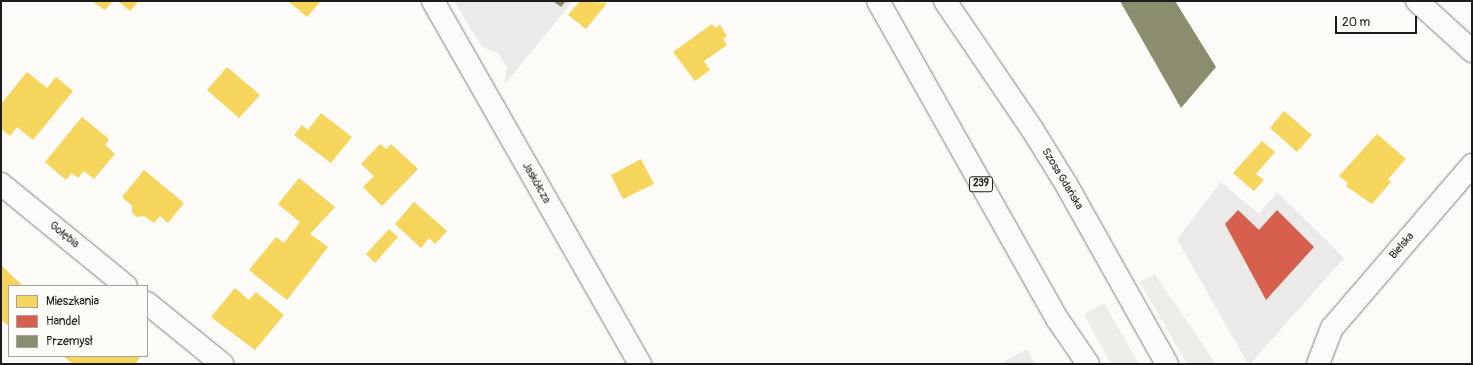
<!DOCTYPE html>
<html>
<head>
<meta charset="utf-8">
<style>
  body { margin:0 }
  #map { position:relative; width:1473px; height:365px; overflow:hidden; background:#fcfbf8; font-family:Pangolin,sans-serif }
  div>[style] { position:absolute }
  .built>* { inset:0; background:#ebeae8 }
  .green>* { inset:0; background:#edece8 }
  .homes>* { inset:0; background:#f6d55c }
  .shops>* { inset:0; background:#d6604d }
  .industry>* { inset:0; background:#8c8c6e }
  .roads { filter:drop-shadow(0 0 1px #81807f) drop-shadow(0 0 1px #81807f) }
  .minor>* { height:22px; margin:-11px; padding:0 11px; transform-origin:11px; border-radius:11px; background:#fbfbf9 }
  .primary>* { height:22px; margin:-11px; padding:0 11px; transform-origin:11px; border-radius:11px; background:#fbfbf9 }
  span { translate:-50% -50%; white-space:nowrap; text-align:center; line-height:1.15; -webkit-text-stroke:4px #fdfcf7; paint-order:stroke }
  .shield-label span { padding:1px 3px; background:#fdfcf7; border:1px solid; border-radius:3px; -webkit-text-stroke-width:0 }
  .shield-label { font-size:10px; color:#1c1c1c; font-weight:700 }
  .street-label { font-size:11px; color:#1c1c1c }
  .frame { position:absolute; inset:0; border:2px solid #1c1c1c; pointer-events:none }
  .legend { position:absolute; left:8px; top:285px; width:140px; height:72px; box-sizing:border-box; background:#fdfcf7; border:1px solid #a3a29f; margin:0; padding:5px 7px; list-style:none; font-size:12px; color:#1c1c1c }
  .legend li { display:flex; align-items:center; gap:8px; height:20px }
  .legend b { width:20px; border:1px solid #a3a29f }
  .scale { position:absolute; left:1335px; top:16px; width:82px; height:18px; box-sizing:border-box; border:2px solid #1c1c1c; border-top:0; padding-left:5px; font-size:12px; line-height:14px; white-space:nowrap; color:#1c1c1c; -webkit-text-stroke:3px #fdfcf7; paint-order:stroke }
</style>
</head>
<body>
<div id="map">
  <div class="built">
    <i style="clip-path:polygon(454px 1px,573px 1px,504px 85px,507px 68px,498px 53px,482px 47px)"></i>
    <i style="clip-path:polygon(1221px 182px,1259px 214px,1277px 192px,1344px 258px,1250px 364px,1248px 364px,1177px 239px)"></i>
    <i style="clip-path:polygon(1027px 349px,1035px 364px,1000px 364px)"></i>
  </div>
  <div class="green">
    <i style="clip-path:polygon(1155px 274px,1216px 364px,1187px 364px,1140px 282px)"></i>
    <i style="clip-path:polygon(1104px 303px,1139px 364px,1111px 364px,1084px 314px)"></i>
  </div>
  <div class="homes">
    <i style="clip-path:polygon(92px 1px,113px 1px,105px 10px)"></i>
    <i style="clip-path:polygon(118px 1px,139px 1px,130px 11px)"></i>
    <i style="clip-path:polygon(288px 1px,319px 1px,320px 2px,307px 17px)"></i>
    <i style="clip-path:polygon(580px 1px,607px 3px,586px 29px,568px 15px)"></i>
    <i style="clip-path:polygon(712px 24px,715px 28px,720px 25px,727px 36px,723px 39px,727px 45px,704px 61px,710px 70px,695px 81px,673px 52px)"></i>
    <i style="clip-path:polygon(227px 67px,260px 95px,239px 118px,207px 90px)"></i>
    <i style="clip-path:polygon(27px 72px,47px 88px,56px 77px,73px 91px,33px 140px,17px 127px,10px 136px,1px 129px,1px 104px)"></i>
    <i style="clip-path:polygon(1284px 111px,1312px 135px,1297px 152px,1270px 128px)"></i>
    <i style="clip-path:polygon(321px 113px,352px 137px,331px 163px,294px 135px,302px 125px,308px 130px)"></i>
    <i style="clip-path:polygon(82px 117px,109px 139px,105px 145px,115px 154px,94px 179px,84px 171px,78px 178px,72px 173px,66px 180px,45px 162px)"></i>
    <i style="clip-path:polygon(1377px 134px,1406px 159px,1388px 179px,1391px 182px,1372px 204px,1346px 186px,1348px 183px,1339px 176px)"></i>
    <i style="clip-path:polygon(1262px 141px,1275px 152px,1256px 174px,1264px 180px,1254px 191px,1233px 173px)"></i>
    <i style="clip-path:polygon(380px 144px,386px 149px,391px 144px,418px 169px,382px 206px,363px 187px,374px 176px,361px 164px)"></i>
    <i style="clip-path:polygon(641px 159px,654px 184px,623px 199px,611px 175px)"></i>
    <i style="clip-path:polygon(144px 170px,184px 203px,168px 223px,160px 216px,154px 223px,144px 216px,137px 217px,132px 212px,132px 206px,122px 197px)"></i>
    <i style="clip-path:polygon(299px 178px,335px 207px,310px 234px,328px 247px,287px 300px,249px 270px,276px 237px,284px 243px,300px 222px,278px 204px)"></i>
    <i style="clip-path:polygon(414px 202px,447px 231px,435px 244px,429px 238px,421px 248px,395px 224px)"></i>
    <i style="clip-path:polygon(389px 229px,398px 237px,375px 263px,366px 254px)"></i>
    <i style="clip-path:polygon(1px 265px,23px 286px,9px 286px,9px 326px,1px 320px)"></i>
    <i style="clip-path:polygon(235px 288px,249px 300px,256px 292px,284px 315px,255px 350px,211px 317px)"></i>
    <i style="clip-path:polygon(63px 356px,141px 356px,135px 364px,73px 364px)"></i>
  </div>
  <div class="shops">
    <i style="clip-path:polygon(1238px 210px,1259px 230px,1277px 210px,1314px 247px,1266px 300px,1225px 224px)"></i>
  </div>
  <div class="industry">
    <i style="clip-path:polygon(553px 1px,566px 1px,561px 7px)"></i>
    <i style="clip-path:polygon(1120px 1px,1175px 1px,1216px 67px,1181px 108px)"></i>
  </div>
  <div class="roads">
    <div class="minor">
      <i style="left:433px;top:1px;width:418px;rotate:60.3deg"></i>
      <i style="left:1417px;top:1px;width:74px;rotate:42.3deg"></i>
      <i style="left:1px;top:184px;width:161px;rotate:39.2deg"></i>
      <i style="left:147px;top:303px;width:97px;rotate:39.1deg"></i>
      <i style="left:1318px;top:364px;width:39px;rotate:-69deg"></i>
      <i style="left:1332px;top:328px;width:215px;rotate:-49.3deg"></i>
    </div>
    <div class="primary">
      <i style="left:878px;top:1px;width:366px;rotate:60.6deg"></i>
      <i style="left:1058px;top:320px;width:53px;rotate:55.7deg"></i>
      <i style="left:945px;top:1px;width:155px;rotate:55.8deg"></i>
      <i style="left:1032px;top:129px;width:65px;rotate:58.3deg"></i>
      <i style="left:1066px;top:184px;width:206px;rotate:60.7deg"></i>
    </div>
  </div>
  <div class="shield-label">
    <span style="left:981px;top:184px">239</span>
  </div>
  <div class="street-label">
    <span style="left:1062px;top:179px;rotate:59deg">Szosa Gdańska</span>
    <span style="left:536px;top:183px;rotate:60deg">Jaskółcza</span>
    <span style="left:64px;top:235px;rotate:39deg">Gołębia</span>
    <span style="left:1402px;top:246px;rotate:-49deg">Bielska</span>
  </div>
  <div class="frame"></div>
  <ul class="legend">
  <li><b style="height:11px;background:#f6d55c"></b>Mieszkania</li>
  <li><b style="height:11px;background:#d6604d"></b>Handel</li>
  <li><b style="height:11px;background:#8c8c6e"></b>Przemysł</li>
  </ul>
  <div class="scale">20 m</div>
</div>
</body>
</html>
